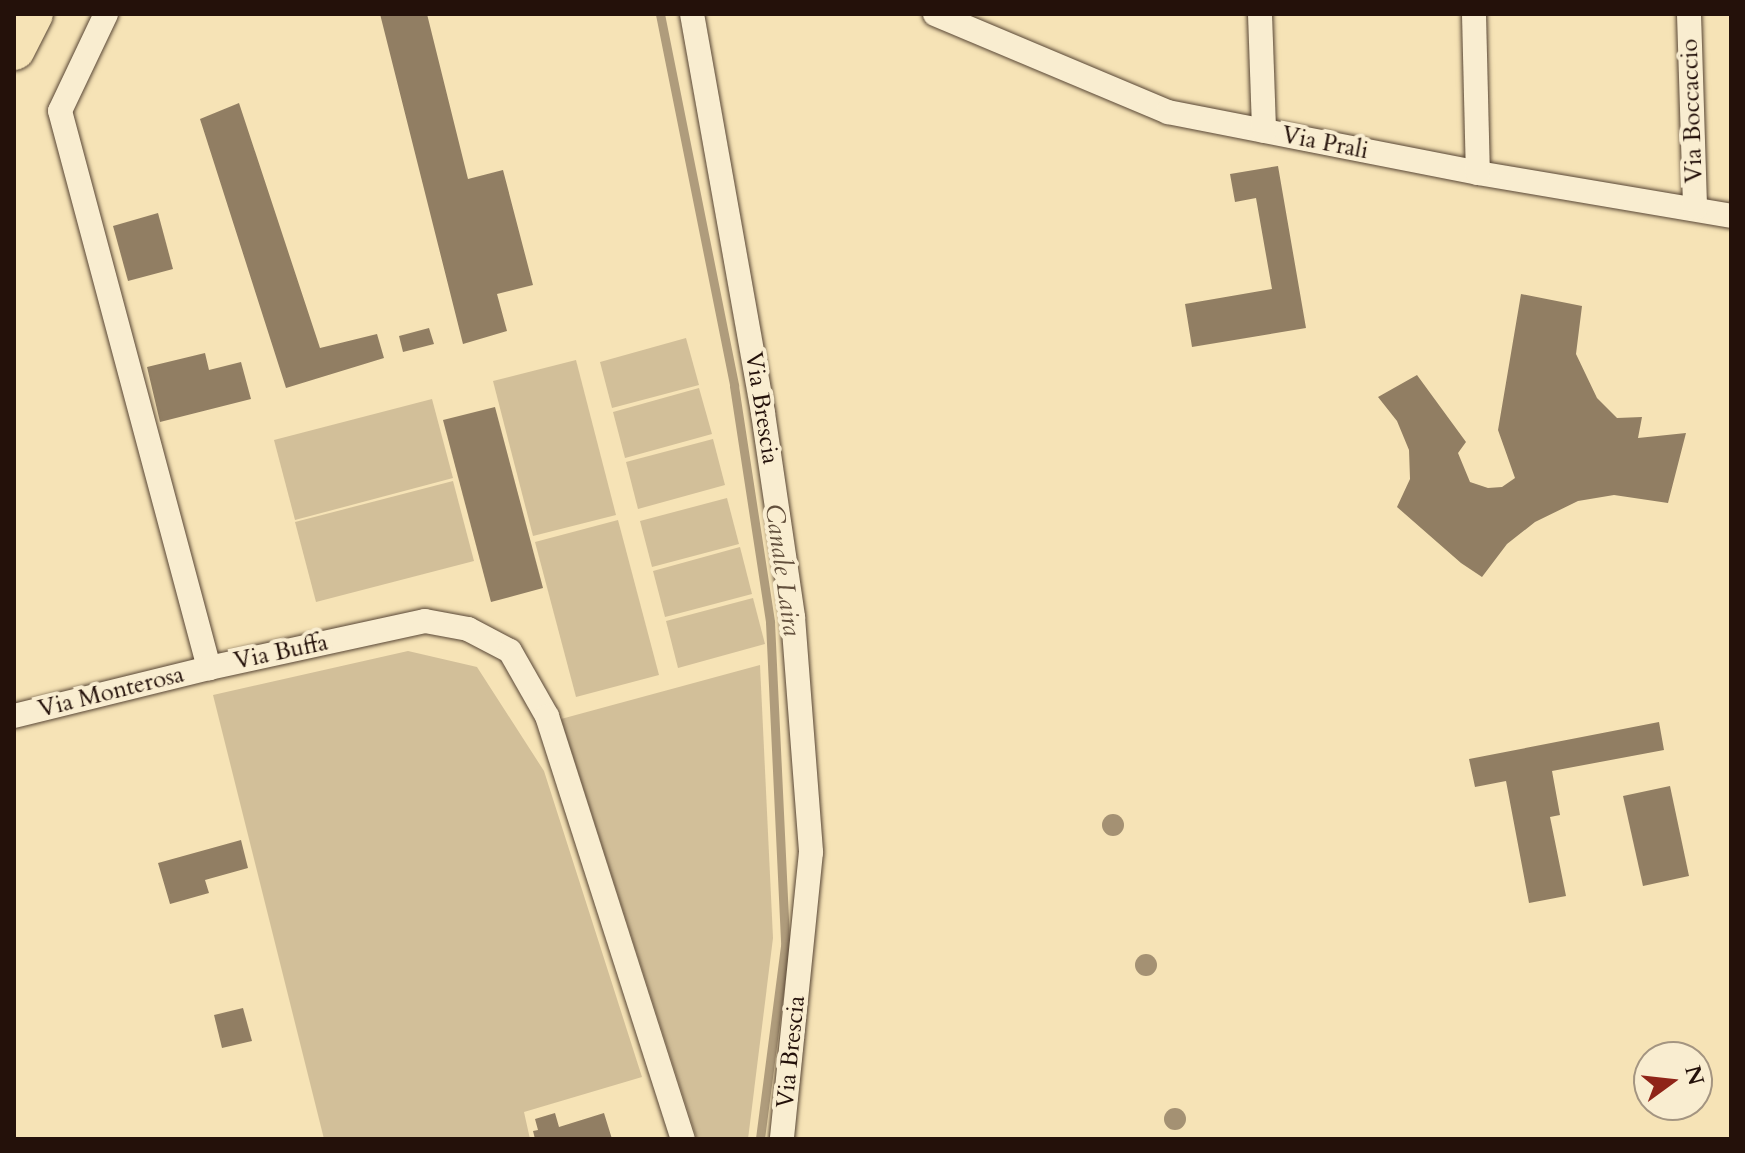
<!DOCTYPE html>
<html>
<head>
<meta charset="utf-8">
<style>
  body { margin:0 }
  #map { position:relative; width:1745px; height:1153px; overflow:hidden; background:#f6e3b6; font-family:Cardo,serif }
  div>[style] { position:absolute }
  .green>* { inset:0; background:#d2bf99 }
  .stream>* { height:9px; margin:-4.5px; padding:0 4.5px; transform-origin:4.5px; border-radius:4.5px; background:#af9c7c }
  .building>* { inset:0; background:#917e63 }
  .roads { filter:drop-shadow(0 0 2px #584635) drop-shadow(0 0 2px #584635) }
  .street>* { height:24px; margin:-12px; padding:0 12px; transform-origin:12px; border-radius:12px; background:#f9edd0 }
  .highway>* { height:42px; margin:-21px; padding:0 21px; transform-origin:21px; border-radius:21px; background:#f6e3b6 }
  .trees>* { width:22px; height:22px; margin:-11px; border-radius:50%; background:#a49173 }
  span { translate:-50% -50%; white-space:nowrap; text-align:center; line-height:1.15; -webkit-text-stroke:8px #f9edd0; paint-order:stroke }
  .street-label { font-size:24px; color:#24110a }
  .water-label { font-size:26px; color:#63503d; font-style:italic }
  .frame { position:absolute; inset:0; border:16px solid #24110a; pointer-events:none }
  .north { position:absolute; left:1633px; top:1041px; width:80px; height:80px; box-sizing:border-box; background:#f9edd0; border:2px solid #a49581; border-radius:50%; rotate:75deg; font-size:22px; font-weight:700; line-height:32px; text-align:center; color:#24110a }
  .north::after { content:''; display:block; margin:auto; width:28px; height:36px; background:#8f2418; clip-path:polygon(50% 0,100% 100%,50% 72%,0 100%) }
</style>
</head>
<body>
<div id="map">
  <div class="green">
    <i style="clip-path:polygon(686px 338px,699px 385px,612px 408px,600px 362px)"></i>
    <i style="clip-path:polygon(576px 360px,616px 515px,533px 536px,493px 381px)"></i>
    <i style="clip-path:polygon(699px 388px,712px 434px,625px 458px,613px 412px)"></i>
    <i style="clip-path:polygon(432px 399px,453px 478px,295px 520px,274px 440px)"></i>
    <i style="clip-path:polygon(713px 439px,725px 485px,638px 509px,626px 462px)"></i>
    <i style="clip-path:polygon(453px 481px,474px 561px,316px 602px,295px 522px)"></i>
    <i style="clip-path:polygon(727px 498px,739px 544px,652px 567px,640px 521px)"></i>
    <i style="clip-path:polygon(618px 520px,659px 675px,576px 697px,535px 542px)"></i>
    <i style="clip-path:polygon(740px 547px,752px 594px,665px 617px,653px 571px)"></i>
    <i style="clip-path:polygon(753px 598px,765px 644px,678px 668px,666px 621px)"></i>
    <i style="clip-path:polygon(408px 651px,477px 667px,544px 771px,642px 1077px,524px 1112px,530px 1139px,324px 1139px,213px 695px)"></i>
    <i style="clip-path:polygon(760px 665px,773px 938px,748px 1139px,697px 1139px,561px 719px)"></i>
  </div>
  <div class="stream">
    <i style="left:660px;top:14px;width:379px;rotate:78.7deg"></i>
    <i style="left:734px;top:386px;width:239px;rotate:81.3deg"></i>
    <i style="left:770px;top:622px;width:324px;rotate:87.3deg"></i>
    <i style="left:785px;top:946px;width:195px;rotate:97.4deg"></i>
  </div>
  <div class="building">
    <i style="clip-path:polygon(380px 14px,427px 14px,468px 179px,503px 170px,533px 285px,497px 294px,507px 331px,463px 344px)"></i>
    <i style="clip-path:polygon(239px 103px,320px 348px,377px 334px,384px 358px,286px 388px,200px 119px)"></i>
    <i style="clip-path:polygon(1278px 166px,1306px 328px,1192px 347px,1185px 304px,1272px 289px,1256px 198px,1235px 202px,1230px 174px)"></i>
    <i style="clip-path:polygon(158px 213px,173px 269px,128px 281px,113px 226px)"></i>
    <i style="clip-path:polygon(1521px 294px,1582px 306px,1576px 354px,1597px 398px,1617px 418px,1642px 417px,1638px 438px,1686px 433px,1668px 503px,1614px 495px,1578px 501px,1535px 522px,1507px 544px,1482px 577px,1461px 563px,1397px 507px,1410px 479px,1409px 450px,1397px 421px,1378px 397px,1417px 375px,1466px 442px,1458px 453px,1470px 482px,1488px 488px,1502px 487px,1515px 478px,1498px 430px)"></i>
    <i style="clip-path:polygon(429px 328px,434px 344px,403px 352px,399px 336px)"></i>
    <i style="clip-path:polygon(205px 353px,209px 370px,241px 362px,251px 399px,160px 422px,147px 367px)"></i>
    <i style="clip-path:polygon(495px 407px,543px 588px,491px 602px,443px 420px)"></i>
    <i style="clip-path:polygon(1659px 722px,1664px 750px,1552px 771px,1560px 815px,1550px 817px,1566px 896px,1529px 903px,1506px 781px,1475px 787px,1469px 759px)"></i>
    <i style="clip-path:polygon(1670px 786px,1689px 876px,1643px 886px,1623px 796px)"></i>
    <i style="clip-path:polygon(241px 840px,248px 868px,205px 880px,209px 893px,170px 904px,158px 863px)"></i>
    <i style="clip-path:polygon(243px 1008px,252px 1041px,222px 1048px,214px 1015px)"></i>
    <i style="clip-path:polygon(555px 1113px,559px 1127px,604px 1113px,612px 1139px,535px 1139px,533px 1131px,538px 1130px,535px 1119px)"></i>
  </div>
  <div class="roads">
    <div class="street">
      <i style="left:106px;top:14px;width:107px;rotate:115.4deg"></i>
      <i style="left:60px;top:111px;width:577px;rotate:75.02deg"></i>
      <i style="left:692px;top:14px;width:405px;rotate:79.9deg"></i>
      <i style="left:763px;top:413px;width:206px;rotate:81.6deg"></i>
      <i style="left:793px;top:617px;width:236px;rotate:85.6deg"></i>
      <i style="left:811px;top:852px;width:288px;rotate:95.8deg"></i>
      <i style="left:935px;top:14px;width:253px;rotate:22.8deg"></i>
      <i style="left:1168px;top:112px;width:316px;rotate:11.1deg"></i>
      <i style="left:1478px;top:173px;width:257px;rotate:9.6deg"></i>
      <i style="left:1260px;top:14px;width:117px;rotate:88deg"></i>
      <i style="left:1474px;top:14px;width:159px;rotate:88.6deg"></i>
      <i style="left:1689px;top:14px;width:194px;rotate:88.2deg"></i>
      <i style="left:14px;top:716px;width:201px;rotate:-13.8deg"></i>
      <i style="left:209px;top:668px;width:221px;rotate:-12.3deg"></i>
      <i style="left:425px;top:621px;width:44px;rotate:10.5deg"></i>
      <i style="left:468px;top:629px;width:47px;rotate:27.6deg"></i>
      <i style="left:510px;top:651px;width:75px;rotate:60.4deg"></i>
      <i style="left:547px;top:716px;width:444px;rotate:72.2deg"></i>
    </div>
    <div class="highway">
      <i style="left:14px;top:49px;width:39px;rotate:-63deg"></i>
    </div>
  </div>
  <div class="trees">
    <i style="left:1113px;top:825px"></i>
    <i style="left:1146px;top:965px"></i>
    <i style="left:1175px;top:1119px"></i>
  </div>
  <div class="street-label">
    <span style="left:1692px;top:111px;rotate:-92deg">Via Boccaccio</span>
    <span style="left:1325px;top:143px;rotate:11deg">Via Prali</span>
    <span style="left:762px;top:408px;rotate:81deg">Via Brescia</span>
    <span style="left:281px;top:652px;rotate:-12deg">Via Buffa</span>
    <span style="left:111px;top:692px;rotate:-14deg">Via Monterosa</span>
    <span style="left:791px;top:1052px;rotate:-84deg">Via Brescia</span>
  </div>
  <div class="water-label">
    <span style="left:783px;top:570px;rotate:82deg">Canale Laira</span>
  </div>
  <div class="frame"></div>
  <div class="north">N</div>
</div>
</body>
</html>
